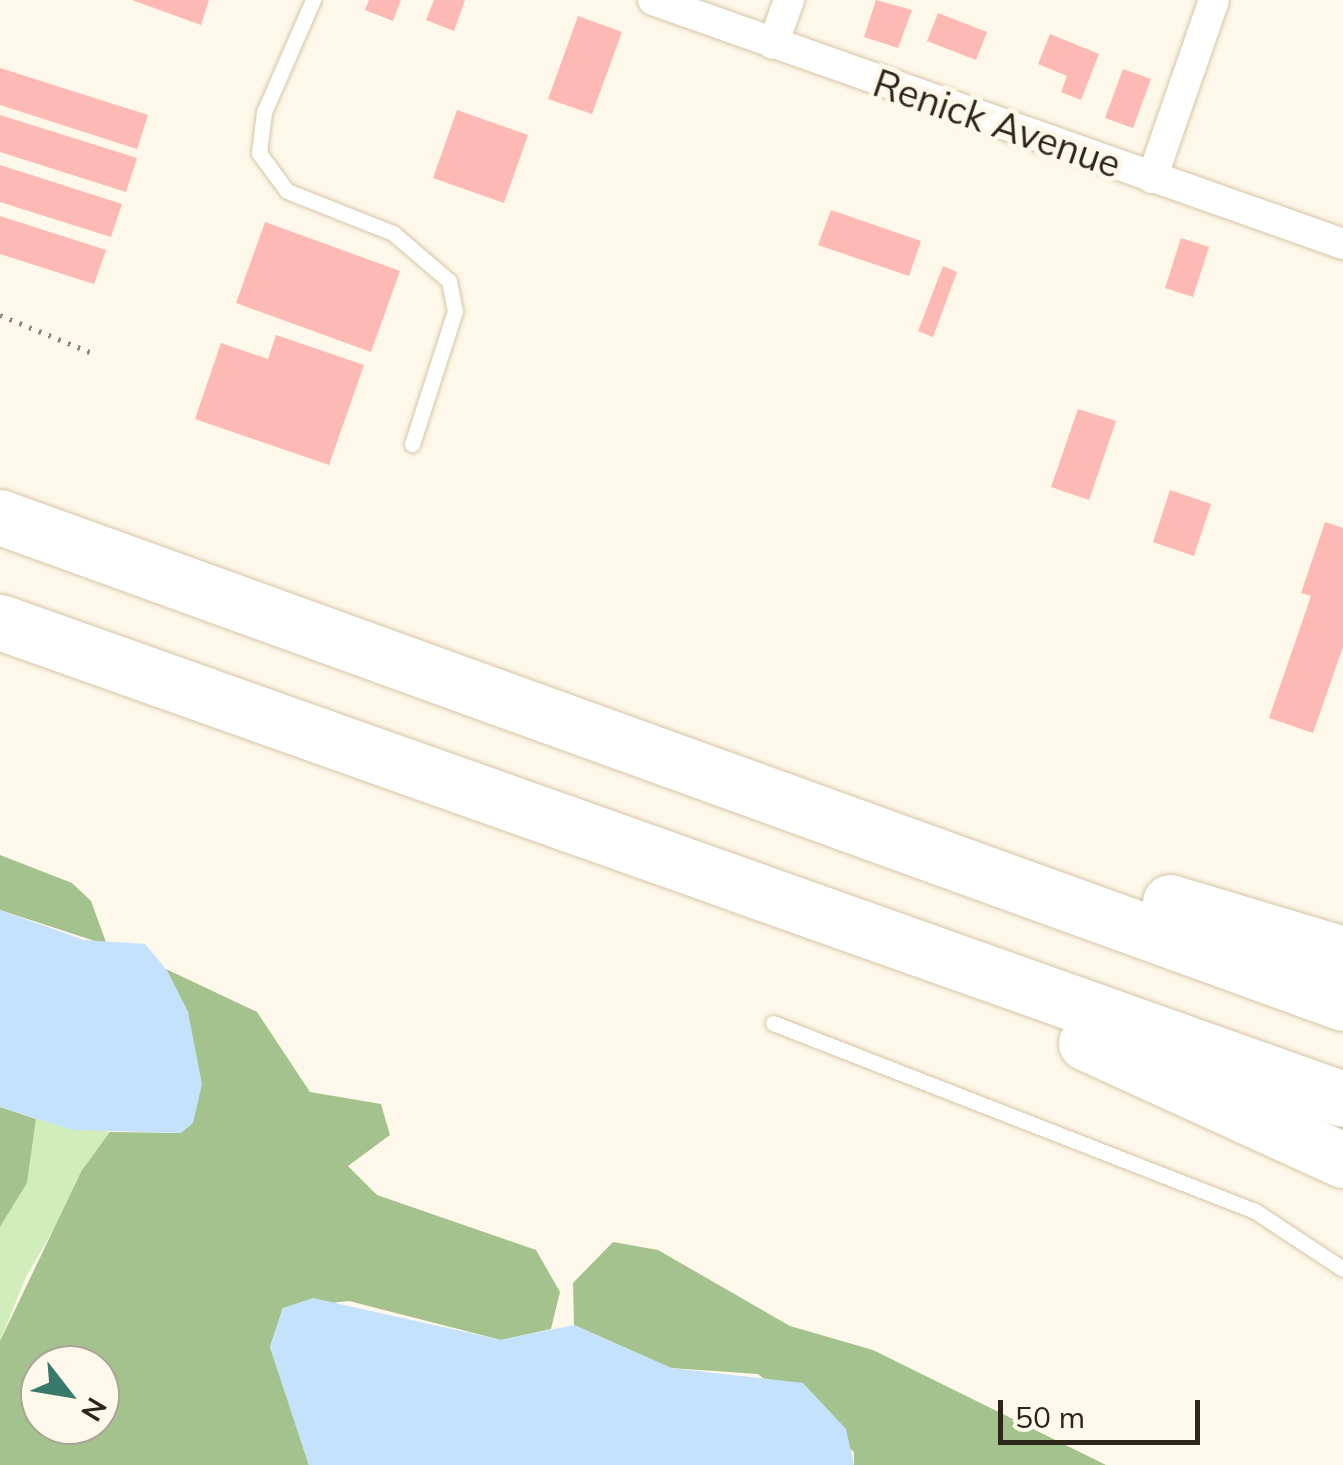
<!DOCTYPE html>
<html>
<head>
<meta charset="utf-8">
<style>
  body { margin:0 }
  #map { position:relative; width:1343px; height:1465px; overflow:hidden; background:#fef8ea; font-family:Mulish,sans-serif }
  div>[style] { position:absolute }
  .green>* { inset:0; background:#d1edbc }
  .forest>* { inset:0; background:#a4c28d }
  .water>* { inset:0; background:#c4e2fc }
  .building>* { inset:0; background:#fdb9b4 }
  .path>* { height:5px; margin-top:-2.5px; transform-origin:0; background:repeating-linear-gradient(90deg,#8d877a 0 2.5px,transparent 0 10.5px) }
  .roads { filter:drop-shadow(0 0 2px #d5c6a4) drop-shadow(0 0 2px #d5c6a4) }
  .lane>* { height:15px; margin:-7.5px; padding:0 7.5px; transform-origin:7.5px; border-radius:7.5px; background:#fff }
  .street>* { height:30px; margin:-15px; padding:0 15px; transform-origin:15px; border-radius:15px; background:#fff }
  .highway>* { height:55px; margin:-27.5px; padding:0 27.5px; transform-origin:27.5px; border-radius:27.5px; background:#fff }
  span { translate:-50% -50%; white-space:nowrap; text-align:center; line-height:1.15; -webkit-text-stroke:10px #fef8ea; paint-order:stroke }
  .street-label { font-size:38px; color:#2c2619 }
  .north { position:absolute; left:20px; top:1345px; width:100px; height:100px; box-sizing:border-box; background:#fef8ea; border:2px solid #aaa496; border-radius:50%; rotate:121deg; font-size:28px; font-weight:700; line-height:40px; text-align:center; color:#2c2619 }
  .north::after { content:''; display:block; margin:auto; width:35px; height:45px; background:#387a6a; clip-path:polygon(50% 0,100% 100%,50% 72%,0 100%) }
  .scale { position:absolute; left:998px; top:1400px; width:202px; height:45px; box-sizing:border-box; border:5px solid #2c2619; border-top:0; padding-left:12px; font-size:30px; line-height:35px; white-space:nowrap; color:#2c2619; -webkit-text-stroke:8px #fef8ea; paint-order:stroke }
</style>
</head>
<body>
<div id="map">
  <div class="green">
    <i style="clip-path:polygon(36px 1119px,110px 1132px,26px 1277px,0 1341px,0 1227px,27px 1183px)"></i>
  </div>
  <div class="forest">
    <i style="clip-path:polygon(0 855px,72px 883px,91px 901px,107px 945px,0 910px)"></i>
    <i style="clip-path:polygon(evenodd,166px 969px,257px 1012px,310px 1092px,381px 1104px,390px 1135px,348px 1166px,377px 1195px,536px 1250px,560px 1292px,551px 1329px,501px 1340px,349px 1301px,283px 1308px,270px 1347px,309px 1465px,0 1465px,0 1341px,82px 1170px,110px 1132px,181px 1133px,188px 1012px,166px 969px,40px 1365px,100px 1365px,100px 1425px,40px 1425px,40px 1365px)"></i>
    <i style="clip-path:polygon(0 1107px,36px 1119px,27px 1183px,0 1227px)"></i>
    <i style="clip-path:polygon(613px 1242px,658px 1250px,790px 1326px,873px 1350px,1106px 1465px,854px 1465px,854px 1452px,758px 1374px,671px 1368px,574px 1325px,573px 1283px)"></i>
  </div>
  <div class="water">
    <i style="clip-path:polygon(0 910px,84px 940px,145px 944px,166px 969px,188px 1012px,202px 1084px,193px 1123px,181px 1133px,72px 1130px,0 1107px)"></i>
    <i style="clip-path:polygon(313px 1298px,501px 1340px,574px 1325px,671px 1368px,803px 1383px,846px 1429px,854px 1465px,309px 1465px,270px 1347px,283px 1308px)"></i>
  </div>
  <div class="building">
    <i style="clip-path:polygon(132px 0,209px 0,201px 25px)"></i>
    <i style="clip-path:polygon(369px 0,401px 0,393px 21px,365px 10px)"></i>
    <i style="clip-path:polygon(434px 0,465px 0,454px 31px,426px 20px)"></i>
    <i style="clip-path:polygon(876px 0,912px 10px,898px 48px,864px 37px)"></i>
    <i style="clip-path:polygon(938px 13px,987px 32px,976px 60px,927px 41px)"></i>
    <i style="clip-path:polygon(578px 16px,622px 32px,592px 114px,548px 99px)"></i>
    <i style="clip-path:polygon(1050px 34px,1099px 54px,1081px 100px,1061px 92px,1067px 76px,1038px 64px)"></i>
    <i style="clip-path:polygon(0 68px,148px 115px,137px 149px,0 105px)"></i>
    <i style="clip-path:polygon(1123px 69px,1151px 79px,1133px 128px,1105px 118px)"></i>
    <i style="clip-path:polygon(457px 110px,528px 135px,504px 203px,433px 178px)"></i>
    <i style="clip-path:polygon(0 115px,137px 158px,126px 192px,0 152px)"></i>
    <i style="clip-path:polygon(0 165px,122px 204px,111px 237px,0 202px)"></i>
    <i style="clip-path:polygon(831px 210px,921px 241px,909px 276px,818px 245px)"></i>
    <i style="clip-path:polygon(0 216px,106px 250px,94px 284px,0 254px)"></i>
    <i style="clip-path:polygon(265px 222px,400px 271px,371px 352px,236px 303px)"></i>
    <i style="clip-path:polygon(1181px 238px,1209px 247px,1193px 297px,1165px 288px)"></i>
    <i style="clip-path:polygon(943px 266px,957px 272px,933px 337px,918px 331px)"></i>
    <i style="clip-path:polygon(276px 335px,364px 365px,329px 465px,195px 419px,221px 343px,268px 359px)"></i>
    <i style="clip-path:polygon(1078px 409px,1116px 421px,1089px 500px,1051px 487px)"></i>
    <i style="clip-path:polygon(1170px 490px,1211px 504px,1194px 556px,1153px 542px)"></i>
    <i style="clip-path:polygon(1325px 522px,1343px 528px,1343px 647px,1313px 733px,1269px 718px,1311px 596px,1301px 593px)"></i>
  </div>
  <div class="path">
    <i style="left:0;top:315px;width:100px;rotate:22.4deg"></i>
  </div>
  <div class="roads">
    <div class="lane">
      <i style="left:313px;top:0;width:122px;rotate:113.6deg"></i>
      <i style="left:264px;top:112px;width:41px;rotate:97deg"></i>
      <i style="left:259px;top:153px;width:47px;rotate:53.6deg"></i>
      <i style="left:287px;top:191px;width:114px;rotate:21.6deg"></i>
      <i style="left:393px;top:233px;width:74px;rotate:40.6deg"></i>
      <i style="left:449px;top:281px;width:31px;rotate:79deg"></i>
      <i style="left:455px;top:311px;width:140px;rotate:107.9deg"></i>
      <i style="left:773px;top:1023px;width:517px;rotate:21.31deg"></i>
      <i style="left:1255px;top:1211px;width:105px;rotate:33.4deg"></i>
    </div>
    <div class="street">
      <i style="left:653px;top:0;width:732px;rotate:19.47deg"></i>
      <i style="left:773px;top:44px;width:47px;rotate:-70deg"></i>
      <i style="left:1152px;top:178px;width:188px;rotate:-70.8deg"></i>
    </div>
    <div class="highway">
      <i style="left:0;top:517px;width:1428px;rotate:19.89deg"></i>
      <i style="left:0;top:622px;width:1425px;rotate:19.55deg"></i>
      <i style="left:1170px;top:902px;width:181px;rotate:16.7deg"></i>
      <i style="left:1086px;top:1043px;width:282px;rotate:24.5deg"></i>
    </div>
  </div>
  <div class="street-label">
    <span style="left:997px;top:124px;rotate:19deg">Renick Avenue</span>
  </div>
  <div class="north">N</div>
  <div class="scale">50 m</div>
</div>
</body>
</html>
